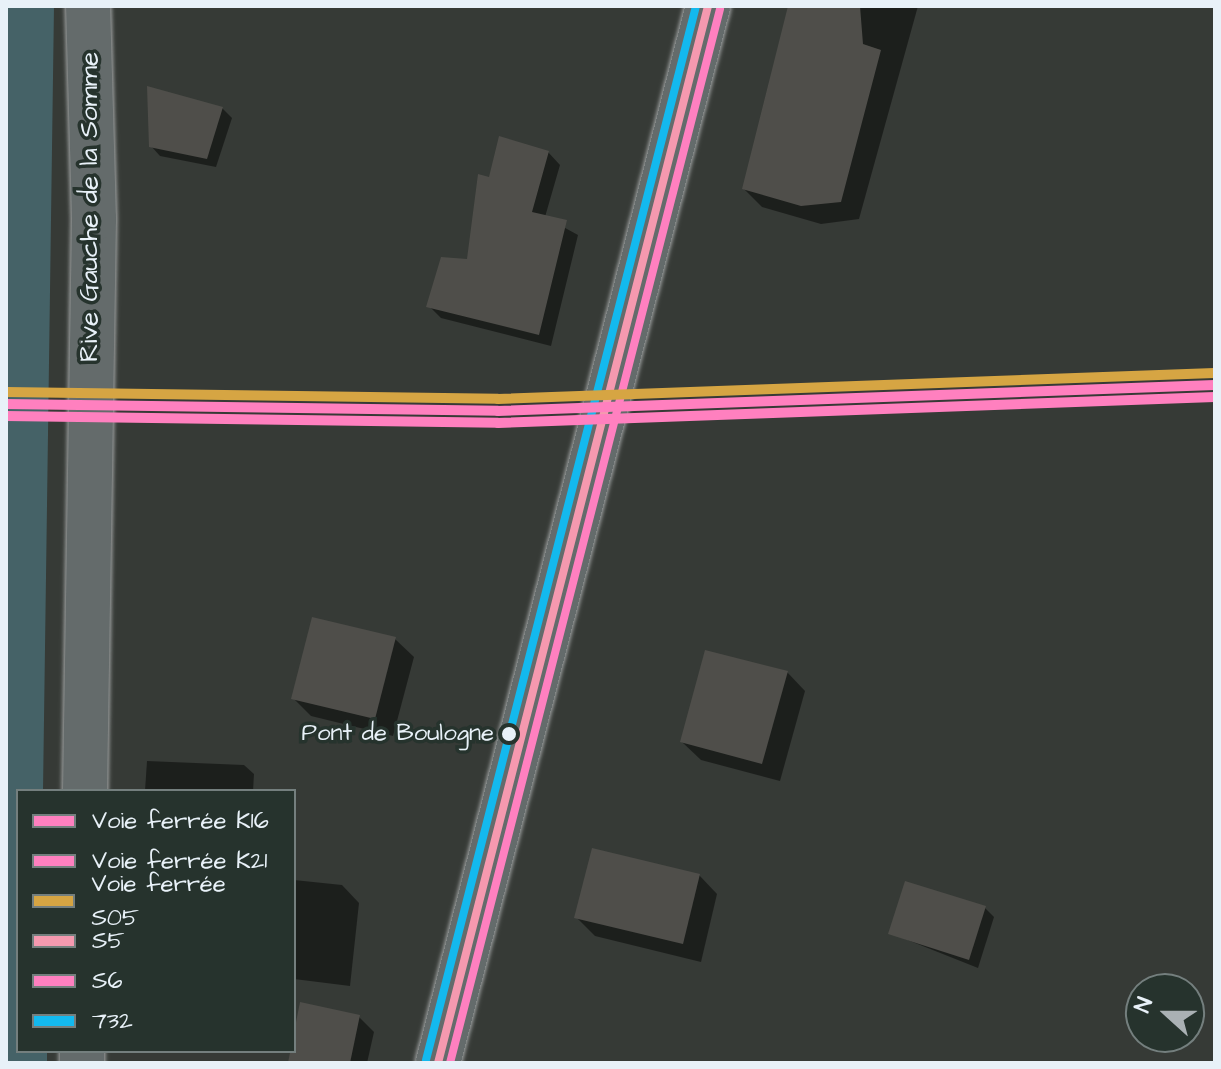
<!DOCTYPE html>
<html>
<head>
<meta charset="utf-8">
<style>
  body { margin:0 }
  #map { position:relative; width:1221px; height:1069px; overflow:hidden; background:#363a36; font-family:"Architects Daughter",sans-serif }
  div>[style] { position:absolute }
  .water>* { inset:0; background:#456267 }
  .shadow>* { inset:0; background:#0007 }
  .building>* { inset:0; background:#4f4e4a }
  .roads { filter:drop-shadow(0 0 2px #9b9e9e) drop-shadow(0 0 2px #9b9e9e) }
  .street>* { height:44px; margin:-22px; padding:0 22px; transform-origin:22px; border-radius:22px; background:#646b6b }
  .primary>* { height:44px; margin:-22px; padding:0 22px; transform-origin:22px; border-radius:22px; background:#646b6b }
  .bus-1>* { height:8px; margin:-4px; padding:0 4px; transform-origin:4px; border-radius:4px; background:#f599af }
  .bus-2>* { height:8px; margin:-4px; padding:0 4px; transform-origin:4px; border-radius:4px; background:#ff80c0 }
  .bus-3>* { height:8px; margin:-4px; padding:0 4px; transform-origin:4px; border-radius:4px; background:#13b9ee }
  .rail-1>* { height:10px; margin:-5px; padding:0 5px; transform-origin:5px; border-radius:5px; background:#ff80bf }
  .rail-2>* { height:10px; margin:-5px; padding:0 5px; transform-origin:5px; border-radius:5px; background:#ff80bf }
  .rail-3>* { height:10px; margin:-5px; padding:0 5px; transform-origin:5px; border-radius:5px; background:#d6a543 }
  .dots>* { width:22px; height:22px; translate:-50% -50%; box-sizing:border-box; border:4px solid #26332d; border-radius:50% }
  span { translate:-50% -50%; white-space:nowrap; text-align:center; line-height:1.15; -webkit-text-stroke:7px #26332d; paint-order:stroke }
  .bus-label { font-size:24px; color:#e8f1f8 }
  .right { translate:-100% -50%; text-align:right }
  .street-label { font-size:26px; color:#e8f1f8 }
  .frame { position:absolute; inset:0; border:8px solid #e8f1f8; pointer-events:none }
  .legend { position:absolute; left:16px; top:789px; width:280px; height:264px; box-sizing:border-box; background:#26332d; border:2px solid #747f7e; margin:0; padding:10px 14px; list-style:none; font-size:24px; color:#e8f1f8 }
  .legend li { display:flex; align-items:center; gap:16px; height:40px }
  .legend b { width:40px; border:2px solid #747f7e }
  .north { position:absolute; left:1125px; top:973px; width:80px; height:80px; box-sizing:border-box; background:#26332d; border:2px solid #747f7e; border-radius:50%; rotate:291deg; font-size:22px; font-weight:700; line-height:32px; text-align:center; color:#e8f1f8 }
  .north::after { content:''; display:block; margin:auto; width:28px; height:36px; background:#aab1b4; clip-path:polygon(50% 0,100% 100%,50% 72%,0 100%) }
</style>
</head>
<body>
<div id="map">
  <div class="water">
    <i style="clip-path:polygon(6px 6px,54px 6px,43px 791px,18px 791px,18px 1051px,47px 1051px,47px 1063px,6px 1063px)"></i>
  </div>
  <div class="shadow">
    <i style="clip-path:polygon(791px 6px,918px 6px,859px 219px,821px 224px,762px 207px,744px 189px)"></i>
    <i style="clip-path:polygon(222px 108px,232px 118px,216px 167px,160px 156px,151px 146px)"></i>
    <i style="clip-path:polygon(548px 152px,560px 165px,545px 217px,578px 235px,551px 346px,441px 318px,429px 306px,469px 261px,490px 179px)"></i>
    <i style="clip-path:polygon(395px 639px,414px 657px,393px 736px,311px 716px,293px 698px)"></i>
    <i style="clip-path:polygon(787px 672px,805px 691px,780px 781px,701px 760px,682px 742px)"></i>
    <i style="clip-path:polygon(147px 761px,244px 765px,254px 774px,253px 791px,145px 791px)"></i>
    <i style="clip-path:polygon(699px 875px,717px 894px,701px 962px,595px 936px,577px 918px)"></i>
    <i style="clip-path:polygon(294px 880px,342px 885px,359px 903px,350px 986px,294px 979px)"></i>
    <i style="clip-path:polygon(985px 908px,994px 917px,978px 968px,890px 933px)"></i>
    <i style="clip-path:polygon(359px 1017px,374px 1032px,367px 1063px,288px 1063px)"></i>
  </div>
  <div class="building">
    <i style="clip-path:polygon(788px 6px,860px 6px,863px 44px,881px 50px,841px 202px,801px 206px,742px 189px)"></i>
    <i style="clip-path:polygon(147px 86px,223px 107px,207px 159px,149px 147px)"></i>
    <i style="clip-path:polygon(499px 136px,549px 151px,532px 212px,567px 220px,539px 335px,426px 307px,441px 257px,467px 259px,478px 174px,489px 177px)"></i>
    <i style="clip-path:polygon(312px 617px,396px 637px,375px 719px,291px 699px)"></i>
    <i style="clip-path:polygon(705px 650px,788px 671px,762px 764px,680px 742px)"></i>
    <i style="clip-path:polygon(592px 848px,700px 874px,683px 944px,574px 918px)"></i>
    <i style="clip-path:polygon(905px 881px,986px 906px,969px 960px,888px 934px)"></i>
    <i style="clip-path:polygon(300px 1002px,360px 1015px,350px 1063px,288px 1063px)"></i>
  </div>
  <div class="roads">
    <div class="street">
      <i style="left:85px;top:791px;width:572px;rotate:-89.1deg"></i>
      <i style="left:94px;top:219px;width:213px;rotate:-91.6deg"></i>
      <i style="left:82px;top:1063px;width:12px;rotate:-90deg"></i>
    </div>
    <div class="primary">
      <i style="left:438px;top:1063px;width:1091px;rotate:-75.67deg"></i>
    </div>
  </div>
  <div class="bus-1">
    <i style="left:438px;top:1063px;width:1091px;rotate:-75.67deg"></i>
  </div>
  <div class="bus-2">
    <i style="left:450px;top:1063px;width:1088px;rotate:-75.63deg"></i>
  </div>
  <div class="bus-3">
    <i style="left:426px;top:1060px;width:1088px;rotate:-75.63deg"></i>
  </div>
  <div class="rail-1">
    <i style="left:6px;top:404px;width:492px;rotate:0.8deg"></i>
    <i style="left:498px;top:411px;width:717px;rotate:-2.08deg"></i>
  </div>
  <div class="rail-2">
    <i style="left:6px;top:416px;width:492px;rotate:0.8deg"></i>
    <i style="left:498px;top:423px;width:717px;rotate:-2.08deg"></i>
  </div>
  <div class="rail-3">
    <i style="left:6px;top:392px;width:492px;rotate:0.8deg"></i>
    <i style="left:498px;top:399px;width:717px;rotate:-2.08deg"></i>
  </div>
  <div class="dots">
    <i style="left:509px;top:734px;background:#e8f1f8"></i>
  </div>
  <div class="bus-label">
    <span class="right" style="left:494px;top:734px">Pont de Boulogne</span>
  </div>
  <div class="street-label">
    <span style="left:90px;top:207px;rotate:-90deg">Rive Gauche de la Somme</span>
  </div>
  <div class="frame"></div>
  <ul class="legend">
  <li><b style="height:10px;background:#ff80bf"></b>Voie ferrée K16</li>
  <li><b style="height:10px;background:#ff80bf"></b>Voie ferrée K21</li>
  <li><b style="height:10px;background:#d6a543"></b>Voie ferrée S05</li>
  <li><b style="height:10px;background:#f599af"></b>S5</li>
  <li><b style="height:10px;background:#ff80c0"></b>S6</li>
  <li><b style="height:10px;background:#13b9ee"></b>732</li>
  </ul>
  <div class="north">N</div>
</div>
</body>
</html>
